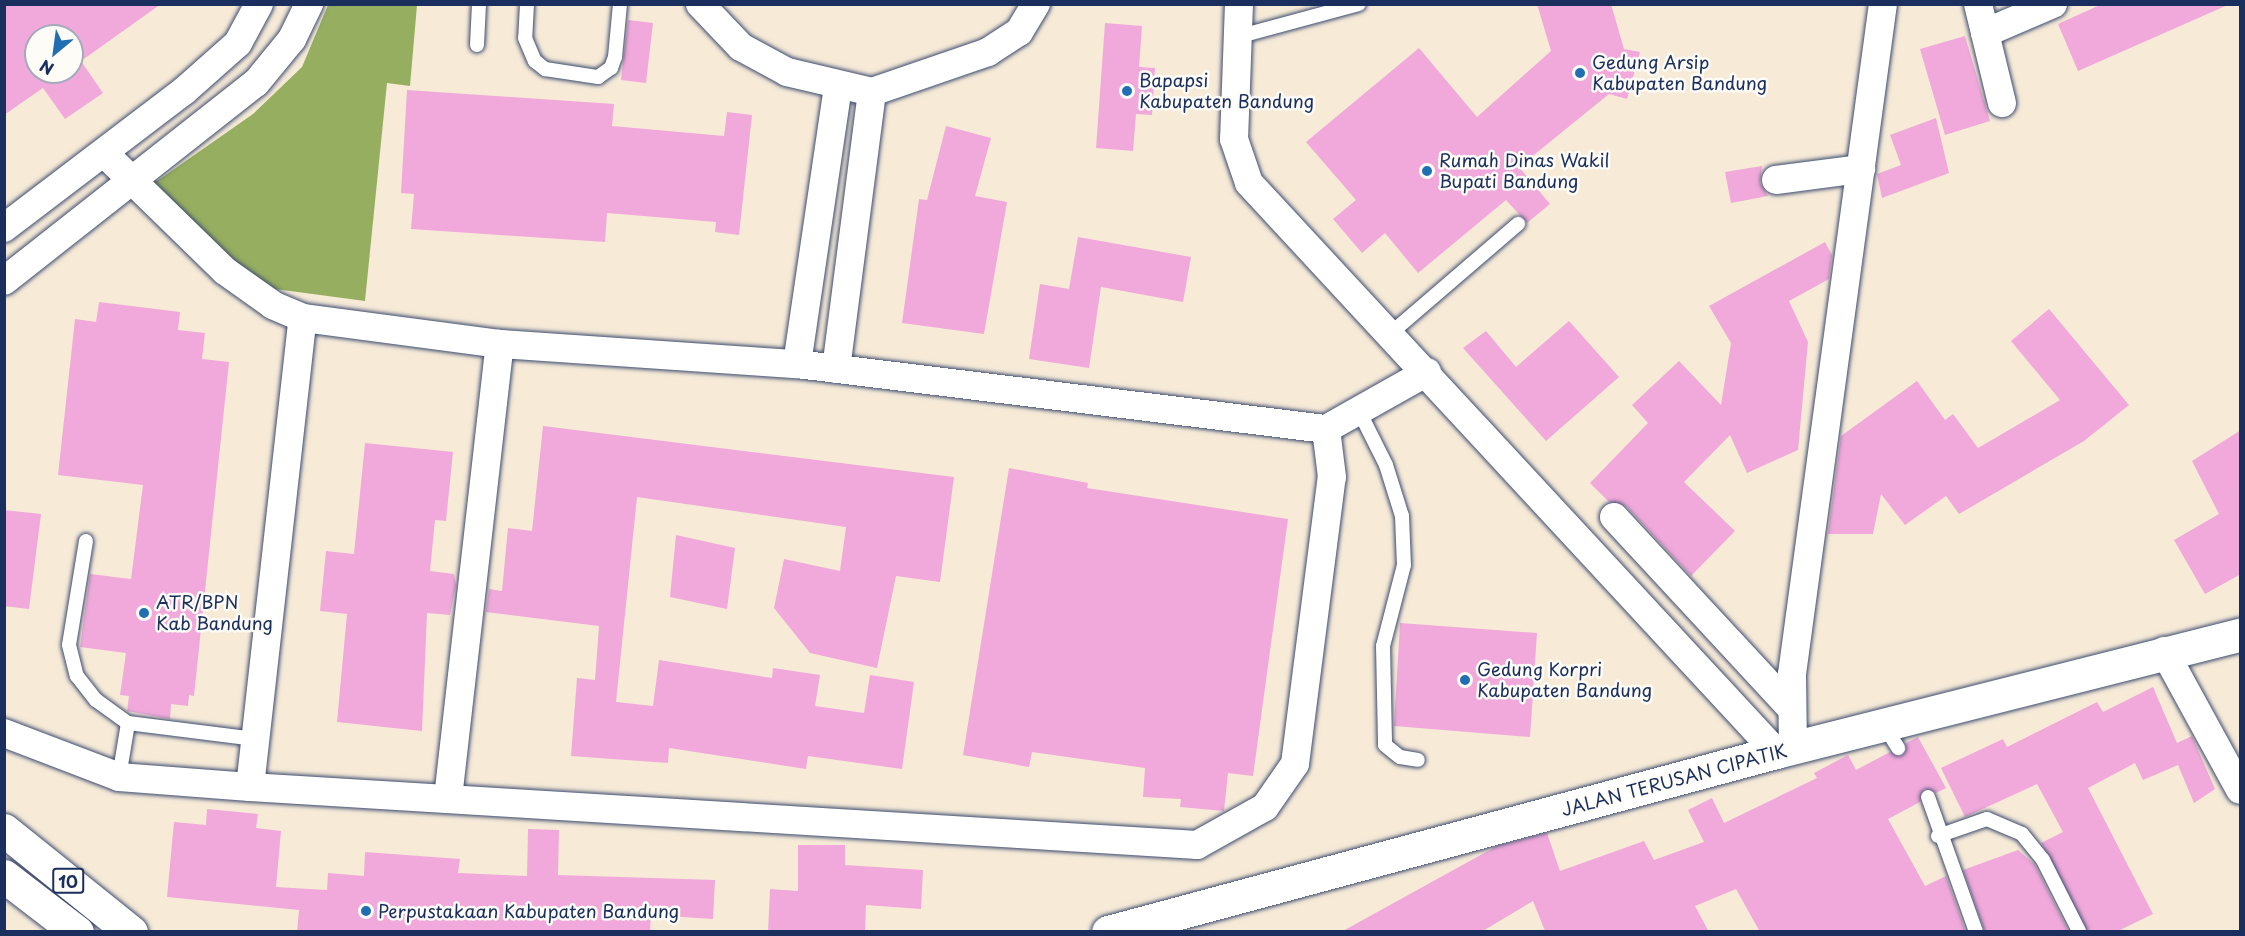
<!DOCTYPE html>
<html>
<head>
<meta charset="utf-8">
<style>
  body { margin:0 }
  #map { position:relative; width:2245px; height:936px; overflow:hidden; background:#f7ebd8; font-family:"Playpen Sans",sans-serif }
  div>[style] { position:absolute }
  .forest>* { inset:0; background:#96ae60 }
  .building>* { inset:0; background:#f0a9da }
  .roads { filter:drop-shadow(0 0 2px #3c4b70) drop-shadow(0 0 2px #3c4b70) }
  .lane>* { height:14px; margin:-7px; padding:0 7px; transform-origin:7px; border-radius:7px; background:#fff }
  .street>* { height:28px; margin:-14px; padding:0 14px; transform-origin:14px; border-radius:14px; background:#fff }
  .secondary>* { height:33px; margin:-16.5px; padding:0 16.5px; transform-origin:16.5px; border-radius:16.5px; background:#fff }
  .highway>* { height:33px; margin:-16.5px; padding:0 16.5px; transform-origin:16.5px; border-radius:16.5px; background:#fff }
  .dots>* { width:16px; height:16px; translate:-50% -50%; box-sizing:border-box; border:3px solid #fdfcf7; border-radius:50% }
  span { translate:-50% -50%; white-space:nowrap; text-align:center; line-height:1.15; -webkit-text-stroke:5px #fdfcf7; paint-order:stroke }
  .shield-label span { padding:2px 4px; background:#fdfcf7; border:2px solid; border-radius:4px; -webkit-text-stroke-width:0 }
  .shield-label { font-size:16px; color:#1b2f5e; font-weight:700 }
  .poi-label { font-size:18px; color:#1b2f5e }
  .left { translate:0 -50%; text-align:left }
  .street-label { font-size:18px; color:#1b2f5e }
  .frame { position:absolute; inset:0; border:6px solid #1b2f5e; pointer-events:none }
  .north { position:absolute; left:24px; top:24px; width:60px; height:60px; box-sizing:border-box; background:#fdfcf7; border:2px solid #a3aaba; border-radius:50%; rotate:209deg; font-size:16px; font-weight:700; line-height:24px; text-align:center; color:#1b2f5e }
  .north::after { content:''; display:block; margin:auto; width:21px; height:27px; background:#1f6fb2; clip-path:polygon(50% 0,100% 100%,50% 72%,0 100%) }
</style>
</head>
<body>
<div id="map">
  <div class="forest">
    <i style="clip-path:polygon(328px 5px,417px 5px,410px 86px,387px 83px,365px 301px,275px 289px,233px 260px,150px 186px,253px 114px,302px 67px)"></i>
  </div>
  <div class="building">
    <i style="clip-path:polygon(evenodd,4px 4px,161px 4px,81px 61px,103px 93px,65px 119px,43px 88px,4px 115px,4px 4px,36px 36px,72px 36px,72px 72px,36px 72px,36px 36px)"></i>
    <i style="clip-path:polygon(1537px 4px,1611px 4px,1624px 49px,1640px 52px,1627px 99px,1609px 94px,1519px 167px,1550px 204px,1527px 223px,1506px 200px,1418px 273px,1385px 233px,1362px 253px,1333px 219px,1356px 200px,1306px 142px,1419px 48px,1477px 117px,1551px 51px)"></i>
    <i style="clip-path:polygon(2102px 4px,2230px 4px,2078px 71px,2058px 24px)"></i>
    <i style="clip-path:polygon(628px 20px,653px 23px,646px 83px,621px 80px)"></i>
    <i style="clip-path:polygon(1105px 23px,1142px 26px,1139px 67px,1155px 68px,1152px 115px,1136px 114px,1133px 151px,1096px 148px)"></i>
    <i style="clip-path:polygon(1965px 36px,1990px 121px,1945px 135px,1920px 49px)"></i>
    <i style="clip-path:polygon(407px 90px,614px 104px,612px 126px,724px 136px,727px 112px,752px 115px,739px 235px,715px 232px,716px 222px,607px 213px,605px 242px,411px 229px,414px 194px,401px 193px)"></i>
    <i style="clip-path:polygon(1936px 118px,1949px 173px,1882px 198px,1877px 174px,1901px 165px,1890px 135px)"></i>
    <i style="clip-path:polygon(946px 126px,991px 138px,975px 196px,1007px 202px,984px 334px,902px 323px,919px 199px,927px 200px)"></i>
    <i style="clip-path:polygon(1762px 166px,1760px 183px,1768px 196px,1731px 203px,1725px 172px)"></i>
    <i style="clip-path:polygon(1078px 237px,1191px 257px,1183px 302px,1101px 287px,1089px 368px,1029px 359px,1040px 284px,1069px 289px)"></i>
    <i style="clip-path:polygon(1825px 242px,1832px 255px,1829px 279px,1789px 301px,1808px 342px,1798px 450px,1747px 473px,1730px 435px,1684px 482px,1735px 531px,1691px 576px,1626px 506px,1609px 502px,1590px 483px,1648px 423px,1632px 405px,1679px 361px,1721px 405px,1731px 343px,1709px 306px)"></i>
    <i style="clip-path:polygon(99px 302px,180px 312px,178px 330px,205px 333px,202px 359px,229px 362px,194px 696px,189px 695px,188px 706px,171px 704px,170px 719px,127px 711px,129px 696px,120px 695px,126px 653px,80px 647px,90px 574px,131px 579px,143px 485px,58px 475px,75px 319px,96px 322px)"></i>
    <i style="clip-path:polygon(2049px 309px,2129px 405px,2084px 441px,1959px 514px,1946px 496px,1905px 525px,1881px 494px,1873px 534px,1828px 534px,1841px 436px,1917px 381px,1945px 420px,1953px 414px,1978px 448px,2060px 400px,2011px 341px)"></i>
    <i style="clip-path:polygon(1569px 321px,1619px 377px,1546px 441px,1463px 348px,1486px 331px,1516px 367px)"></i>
    <i style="clip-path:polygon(543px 426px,954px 477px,940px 582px,896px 576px,877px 668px,810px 653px,774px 608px,784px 559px,840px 571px,846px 527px,637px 497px,616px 702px,653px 706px,659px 660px,772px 678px,773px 668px,820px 675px,815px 706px,864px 713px,870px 675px,914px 682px,902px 769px,808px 756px,806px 769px,669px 748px,668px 763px,571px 756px,577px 678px,595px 680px,599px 626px,486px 612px,489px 589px,502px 591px,508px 528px,532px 531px)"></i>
    <i style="clip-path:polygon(2241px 430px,2241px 574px,2205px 594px,2174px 540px,2219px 514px,2192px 461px)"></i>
    <i style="clip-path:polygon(365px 443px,453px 452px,446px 521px,435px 520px,430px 571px,454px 574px,456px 585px,450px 615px,427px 613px,422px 731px,337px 722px,347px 614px,320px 611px,326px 551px,354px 554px)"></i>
    <i style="clip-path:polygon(1009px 468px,1088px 483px,1087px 488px,1288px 519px,1253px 776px,1228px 773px,1224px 811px,1180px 807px,1181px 799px,1143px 797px,1145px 768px,1032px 752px,1029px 767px,963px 755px)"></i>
    <i style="clip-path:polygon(4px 510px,41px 514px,29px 609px,4px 606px)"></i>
    <i style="clip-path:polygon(676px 535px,735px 548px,727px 609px,670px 597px)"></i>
    <i style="clip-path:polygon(1400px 623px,1537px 633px,1530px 737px,1394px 726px)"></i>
    <i style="clip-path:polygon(2153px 687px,2177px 743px,2192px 736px,2215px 789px,2194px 803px,2178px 765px,2143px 780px,2135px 763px,2088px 788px,2153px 914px,2116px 932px,2088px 932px,2041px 843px,2063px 832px,2037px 784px,1965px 817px,1941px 768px,2003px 739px,2007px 747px,2097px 702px,2103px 712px)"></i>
    <i style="clip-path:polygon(1918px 737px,1946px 788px,1936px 793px,1924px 789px,1920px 802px,1888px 819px,1925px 886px,1946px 876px,1966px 932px,1760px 932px,1736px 889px,1695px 906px,1709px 932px,1545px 931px,1533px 901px,1481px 932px,1341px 932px,1497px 846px,1547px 833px,1560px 871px,1644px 841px,1654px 860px,1704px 842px,1688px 810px,1712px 798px,1724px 823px,1817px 778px,1814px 773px,1848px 755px,1856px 770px,1890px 752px,1902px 756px,1906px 743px)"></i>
    <i style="clip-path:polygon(207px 809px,258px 814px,256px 828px,281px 831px,276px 887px,327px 890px,328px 873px,364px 876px,365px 852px,460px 859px,458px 873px,527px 876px,528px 829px,559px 830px,558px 875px,715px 880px,713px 919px,651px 915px,650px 932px,297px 932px,299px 910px,167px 897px,174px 822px,206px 825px)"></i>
    <i style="clip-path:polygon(798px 845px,845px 845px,845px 865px,923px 870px,921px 909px,866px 905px,865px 932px,768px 932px,770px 889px,798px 891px)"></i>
    <i style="clip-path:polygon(2018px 850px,2035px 865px,2069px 932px,1985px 932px,1963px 870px)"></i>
  </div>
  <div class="roads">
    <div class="lane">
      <i style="left:527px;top:4px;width:34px;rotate:93deg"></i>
      <i style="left:525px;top:38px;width:25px;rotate:67deg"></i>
      <i style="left:535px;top:61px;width:13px;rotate:39deg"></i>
      <i style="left:545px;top:69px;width:54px;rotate:8.6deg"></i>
      <i style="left:598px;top:77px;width:16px;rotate:-35deg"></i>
      <i style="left:611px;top:68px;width:12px;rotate:-70deg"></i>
      <i style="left:615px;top:57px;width:53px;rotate:-84.6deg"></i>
      <i style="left:1237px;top:37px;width:126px;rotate:-15.1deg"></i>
      <i style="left:477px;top:45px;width:41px;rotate:-87.2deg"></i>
      <i style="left:1390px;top:334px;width:169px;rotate:-40.7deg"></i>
      <i style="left:1360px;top:413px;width:58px;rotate:63.4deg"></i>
      <i style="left:1386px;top:465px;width:53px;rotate:72.6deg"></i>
      <i style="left:1402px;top:516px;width:49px;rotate:87.7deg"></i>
      <i style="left:1404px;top:565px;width:84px;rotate:104.5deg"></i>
      <i style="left:1383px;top:646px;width:99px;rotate:88.8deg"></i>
      <i style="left:1385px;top:745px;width:19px;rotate:39deg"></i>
      <i style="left:1400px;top:757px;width:18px;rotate:9deg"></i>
      <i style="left:86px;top:541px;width:105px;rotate:99.3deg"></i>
      <i style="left:69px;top:645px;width:32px;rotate:76deg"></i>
      <i style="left:77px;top:676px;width:31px;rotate:52deg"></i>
      <i style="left:96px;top:700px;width:39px;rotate:36deg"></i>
      <i style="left:128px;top:723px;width:128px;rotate:7.2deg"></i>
      <i style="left:1885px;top:727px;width:25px;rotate:58deg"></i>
      <i style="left:119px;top:777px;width:55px;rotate:-80.5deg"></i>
      <i style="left:1928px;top:797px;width:143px;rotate:70.4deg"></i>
      <i style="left:1938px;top:836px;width:52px;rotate:-19.1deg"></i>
      <i style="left:1987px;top:819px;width:38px;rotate:23deg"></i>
      <i style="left:2022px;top:834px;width:33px;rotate:51deg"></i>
      <i style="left:2043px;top:860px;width:80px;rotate:63.1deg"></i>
    </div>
    <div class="street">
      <i style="left:700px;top:4px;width:59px;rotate:46.4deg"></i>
      <i style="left:741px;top:47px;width:52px;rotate:28.5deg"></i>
      <i style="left:787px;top:72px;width:87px;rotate:13.2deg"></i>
      <i style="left:872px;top:92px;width:123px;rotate:-19deg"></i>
      <i style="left:988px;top:52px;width:37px;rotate:-33deg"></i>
      <i style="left:1019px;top:32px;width:33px;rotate:-59deg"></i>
      <i style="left:1239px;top:4px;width:135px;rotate:92.1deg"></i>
      <i style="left:1234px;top:139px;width:46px;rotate:71.2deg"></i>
      <i style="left:1249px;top:183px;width:776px;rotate:47.19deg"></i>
      <i style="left:1978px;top:4px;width:102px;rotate:76.4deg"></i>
      <i style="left:1985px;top:33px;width:74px;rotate:-23.1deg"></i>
      <i style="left:1776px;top:180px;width:86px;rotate:-7.4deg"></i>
      <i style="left:4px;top:228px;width:226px;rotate:-37.3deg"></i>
      <i style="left:184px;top:91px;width:72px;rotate:-41.6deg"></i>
      <i style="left:238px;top:43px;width:44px;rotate:-61.7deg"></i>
      <i style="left:4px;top:281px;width:320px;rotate:-38.2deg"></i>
      <i style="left:256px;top:83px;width:57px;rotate:-50.7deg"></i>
      <i style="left:292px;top:39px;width:39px;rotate:-64deg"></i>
      <i style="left:303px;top:318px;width:199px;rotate:7.5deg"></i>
      <i style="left:500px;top:344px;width:298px;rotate:3.9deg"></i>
      <i style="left:797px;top:364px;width:533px;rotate:7.01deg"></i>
      <i style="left:797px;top:364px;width:280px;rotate:-81.6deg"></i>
      <i style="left:836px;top:369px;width:279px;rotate:-82.6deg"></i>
      <i style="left:1614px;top:517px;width:259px;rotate:47.2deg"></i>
      <i style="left:2164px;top:651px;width:158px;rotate:61.3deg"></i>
      <i style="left:4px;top:733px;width:123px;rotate:20.9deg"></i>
      <i style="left:119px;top:777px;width:131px;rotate:4.4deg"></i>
      <i style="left:250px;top:787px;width:472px;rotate:-83.6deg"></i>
      <i style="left:303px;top:318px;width:33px;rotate:-157deg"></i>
      <i style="left:273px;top:305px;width:59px;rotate:-144.7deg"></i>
      <i style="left:225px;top:271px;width:168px;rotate:-135.7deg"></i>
      <i style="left:1793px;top:748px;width:74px;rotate:-90.8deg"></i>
      <i style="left:1792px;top:674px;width:676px;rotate:-82.27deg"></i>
      <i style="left:250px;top:787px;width:949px;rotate:3.5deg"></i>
      <i style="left:1197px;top:845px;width:78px;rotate:-29.2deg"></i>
      <i style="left:1265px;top:807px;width:52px;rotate:-55.1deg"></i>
      <i style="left:1295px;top:764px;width:289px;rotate:-82.7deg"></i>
      <i style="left:1332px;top:477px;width:48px;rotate:-97.1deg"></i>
      <i style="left:1326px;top:429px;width:116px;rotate:-29.4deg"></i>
      <i style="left:448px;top:798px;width:457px;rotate:-83.5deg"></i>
    </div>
    <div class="secondary">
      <i style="left:1108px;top:932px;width:692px;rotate:-15.08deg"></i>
      <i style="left:1776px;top:752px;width:479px;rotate:-14.2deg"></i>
    </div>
    <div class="highway">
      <i style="left:4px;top:830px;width:163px;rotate:38.8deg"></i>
      <i style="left:4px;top:876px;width:92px;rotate:37.5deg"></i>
    </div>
  </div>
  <div class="dots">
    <i style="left:1580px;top:73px;background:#1f6fb2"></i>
    <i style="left:1127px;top:91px;background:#1f6fb2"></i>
    <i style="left:1427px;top:171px;background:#1f6fb2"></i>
    <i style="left:144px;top:613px;background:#1f6fb2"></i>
    <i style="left:1465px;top:680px;background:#1f6fb2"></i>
    <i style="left:366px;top:911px;background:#1f6fb2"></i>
  </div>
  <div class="shield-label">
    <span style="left:68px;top:881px">10</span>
  </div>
  <div class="poi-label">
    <span class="left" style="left:1592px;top:73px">Gedung Arsip<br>Kabupaten Bandung</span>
    <span class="left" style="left:1139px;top:91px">Bapapsi<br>Kabupaten Bandung</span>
    <span class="left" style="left:1439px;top:171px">Rumah Dinas Wakil<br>Bupati Bandung</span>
    <span class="left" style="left:156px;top:613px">ATR/BPN<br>Kab Bandung</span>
    <span class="left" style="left:1477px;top:680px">Gedung Korpri<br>Kabupaten Bandung</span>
    <span class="left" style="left:378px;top:911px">Perpustakaan Kabupaten Bandung</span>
  </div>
  <div class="street-label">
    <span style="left:1674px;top:780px;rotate:-15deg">JALAN TERUSAN CIPATIK</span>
  </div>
  <div class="frame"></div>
  <div class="north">N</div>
</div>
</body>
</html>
